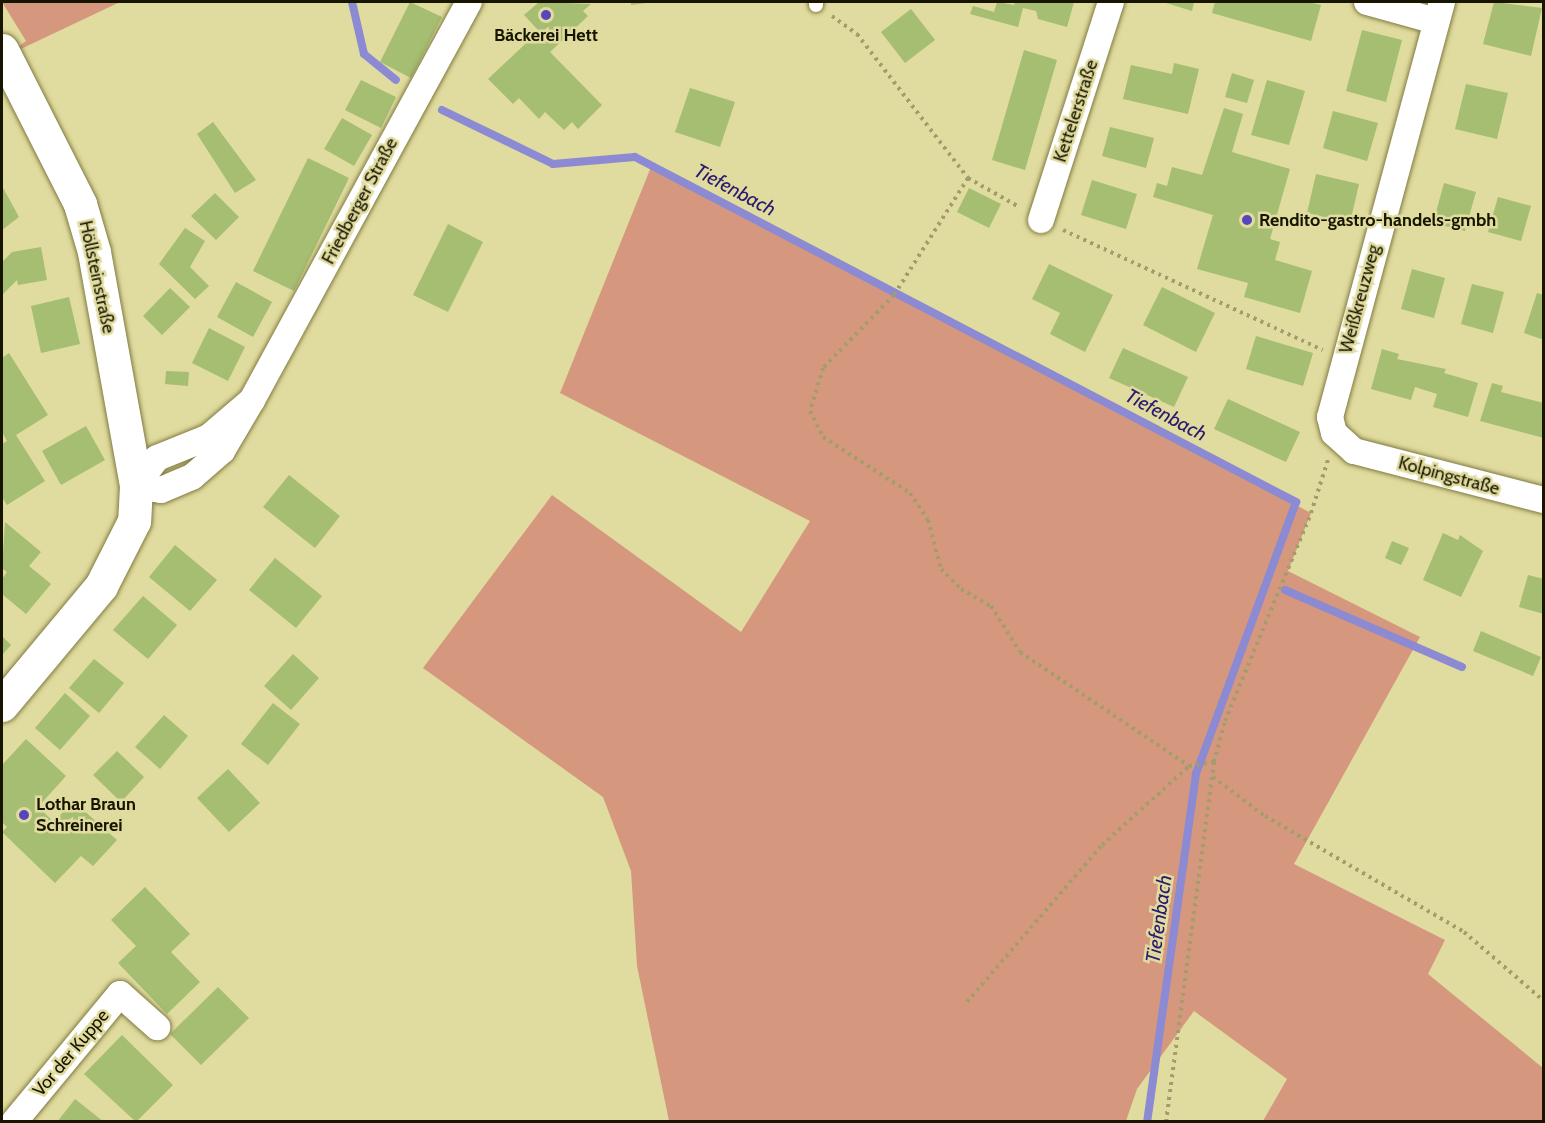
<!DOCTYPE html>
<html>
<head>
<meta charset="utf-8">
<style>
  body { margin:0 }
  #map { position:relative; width:1545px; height:1123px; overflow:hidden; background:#e0db9e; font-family:Cabin,sans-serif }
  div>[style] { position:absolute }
  .green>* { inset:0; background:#d5987f }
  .stream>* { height:8px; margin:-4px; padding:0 4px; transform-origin:4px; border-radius:4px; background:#8b8ad2 }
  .building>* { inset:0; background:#a5be71 }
  .path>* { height:4px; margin-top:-2px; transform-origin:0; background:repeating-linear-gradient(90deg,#a19d6c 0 3px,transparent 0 7.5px) }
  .roads { filter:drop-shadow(0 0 2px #807b41) drop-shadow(0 0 2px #807b41) }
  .service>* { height:14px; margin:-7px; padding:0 7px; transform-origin:7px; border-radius:7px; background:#fff }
  .minor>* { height:26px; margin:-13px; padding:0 13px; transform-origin:13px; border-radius:13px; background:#fff }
  .tertiary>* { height:33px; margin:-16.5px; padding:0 16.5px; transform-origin:16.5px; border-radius:16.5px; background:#fff }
  .dots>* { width:16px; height:16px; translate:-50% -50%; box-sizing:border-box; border:3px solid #e0db9e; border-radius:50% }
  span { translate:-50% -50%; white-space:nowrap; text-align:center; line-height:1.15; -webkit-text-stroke:5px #e0db9e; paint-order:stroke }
  .poi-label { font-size:18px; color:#171500; font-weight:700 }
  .left { translate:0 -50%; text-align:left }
  .street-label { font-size:18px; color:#171500 }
  .water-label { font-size:20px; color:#2a196d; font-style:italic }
  .frame { position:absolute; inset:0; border:3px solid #171500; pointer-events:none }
</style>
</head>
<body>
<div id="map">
  <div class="green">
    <i style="clip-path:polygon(2px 2px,120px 2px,6px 56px,26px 41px)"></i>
    <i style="clip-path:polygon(651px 167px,1311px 513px,1288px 571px,1420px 637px,1294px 864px,1445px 940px,1428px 974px,1543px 1068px,1543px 1121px,1263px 1121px,1287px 1079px,1194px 1011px,1137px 1089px,1126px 1121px,669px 1121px,637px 966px,631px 871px,603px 797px,423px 668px,552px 495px,741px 632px,810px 521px,560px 393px)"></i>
  </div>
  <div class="stream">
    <i style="left:352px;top:2px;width:53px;rotate:77deg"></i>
    <i style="left:364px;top:54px;width:41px;rotate:39.1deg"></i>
    <i style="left:442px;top:110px;width:123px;rotate:25.9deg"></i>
    <i style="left:553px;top:164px;width:82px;rotate:-4.9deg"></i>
    <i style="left:635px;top:157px;width:746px;rotate:27.56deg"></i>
    <i style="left:1296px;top:502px;width:290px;rotate:110.2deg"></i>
    <i style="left:1196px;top:774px;width:351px;rotate:98deg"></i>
    <i style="left:1285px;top:590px;width:193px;rotate:23.5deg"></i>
  </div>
  <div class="building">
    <i style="clip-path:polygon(410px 2px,442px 17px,411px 78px,380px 62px)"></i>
    <i style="clip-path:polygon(539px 2px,591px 4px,583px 11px,588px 16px,550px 52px,602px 105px,578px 129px,572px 122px,564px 130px,545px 112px,539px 119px,519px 98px,513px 104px,488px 79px,539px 31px,524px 15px)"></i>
    <i style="clip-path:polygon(631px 2px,646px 2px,646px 3px,631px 5px)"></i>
    <i style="clip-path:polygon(997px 2px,1014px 5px,1015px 2px,1074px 2px,1067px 27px,1038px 19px,1036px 11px,1023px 8px,1018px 27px,970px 14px,973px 6px,994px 12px)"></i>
    <i style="clip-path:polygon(1163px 2px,1194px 2px,1192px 11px)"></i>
    <i style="clip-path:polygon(1215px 2px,1308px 2px,1321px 5px,1311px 41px,1212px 13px)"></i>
    <i style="clip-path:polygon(1494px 2px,1542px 8px,1531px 56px,1483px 44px)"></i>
    <i style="clip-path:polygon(911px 9px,935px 40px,905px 63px,881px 32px)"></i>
    <i style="clip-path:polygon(1362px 30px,1402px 40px,1386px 102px,1346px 91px)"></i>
    <i style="clip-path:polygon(1024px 50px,1057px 60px,1025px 170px,992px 160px)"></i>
    <i style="clip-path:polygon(1174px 63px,1199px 69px,1188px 114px,1123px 99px,1131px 65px,1172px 74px)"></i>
    <i style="clip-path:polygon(1232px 73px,1254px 80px,1247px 103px,1225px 97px)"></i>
    <i style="clip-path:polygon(361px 80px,396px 97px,381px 128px,345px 110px)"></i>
    <i style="clip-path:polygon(1267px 80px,1305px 91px,1289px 145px,1251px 135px)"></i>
    <i style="clip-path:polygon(1466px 84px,1508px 93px,1497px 139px,1455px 129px)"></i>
    <i style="clip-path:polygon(690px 88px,735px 102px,720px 147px,675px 132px)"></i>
    <i style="clip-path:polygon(1224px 108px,1243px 114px,1232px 152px,1290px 169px,1270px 239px,1280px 242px,1275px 260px,1312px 271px,1300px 313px,1244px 297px,1248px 283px,1197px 269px,1213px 215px,1153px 197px,1157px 183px,1167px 186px,1172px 167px,1202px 175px)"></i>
    <i style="clip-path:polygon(1333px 111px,1378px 123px,1367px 161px,1323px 148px)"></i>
    <i style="clip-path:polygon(342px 118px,372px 135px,354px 166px,324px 149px)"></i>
    <i style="clip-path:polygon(213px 122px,256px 180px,235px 193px,197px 134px)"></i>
    <i style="clip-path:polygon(1110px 127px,1154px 138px,1146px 168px,1102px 156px)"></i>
    <i style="clip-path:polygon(308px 158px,349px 178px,294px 291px,253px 271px)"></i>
    <i style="clip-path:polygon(1316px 174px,1359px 184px,1350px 223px,1307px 213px)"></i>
    <i style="clip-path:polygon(1092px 180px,1137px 194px,1126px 229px,1081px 215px)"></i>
    <i style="clip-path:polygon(1444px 183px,1476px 192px,1465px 231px,1433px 223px)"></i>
    <i style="clip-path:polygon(2px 186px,19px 217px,2px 230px)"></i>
    <i style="clip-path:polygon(969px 188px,1001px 204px,989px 228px,957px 212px)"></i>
    <i style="clip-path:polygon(215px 193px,239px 217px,216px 240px,191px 216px)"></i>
    <i style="clip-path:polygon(1498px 197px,1531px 206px,1521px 241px,1488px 232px)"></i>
    <i style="clip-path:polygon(448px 224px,483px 242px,448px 312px,413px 295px)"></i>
    <i style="clip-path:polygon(185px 228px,205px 241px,190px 267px,209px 286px,195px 299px,159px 264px)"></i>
    <i style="clip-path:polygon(41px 247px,47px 280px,18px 285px,17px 280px,2px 295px,2px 262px,12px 252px)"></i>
    <i style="clip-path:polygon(1049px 264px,1113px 295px,1085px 352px,1050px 334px,1060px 313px,1032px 299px)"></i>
    <i style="clip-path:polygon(1412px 269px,1445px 278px,1434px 318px,1401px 309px)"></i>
    <i style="clip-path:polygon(236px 282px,272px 302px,253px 337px,217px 317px)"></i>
    <i style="clip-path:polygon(1472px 284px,1504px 292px,1493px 333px,1461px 324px)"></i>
    <i style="clip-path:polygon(1162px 287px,1215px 313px,1196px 352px,1143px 325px)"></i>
    <i style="clip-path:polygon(170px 288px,190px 307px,162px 335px,143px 316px)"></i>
    <i style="clip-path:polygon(1537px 293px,1544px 295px,1544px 340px,1524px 333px)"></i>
    <i style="clip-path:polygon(69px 297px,80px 344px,41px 353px,31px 306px)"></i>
    <i style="clip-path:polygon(209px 328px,245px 347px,228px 381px,192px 363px)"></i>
    <i style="clip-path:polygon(1256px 336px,1313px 353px,1303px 386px,1246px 369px)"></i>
    <i style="clip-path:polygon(1123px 348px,1188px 377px,1174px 407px,1109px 378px)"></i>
    <i style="clip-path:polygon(1382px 349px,1399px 354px,1397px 359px,1446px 369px,1444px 373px,1478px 383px,1468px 417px,1433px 407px,1437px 394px,1415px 387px,1411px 400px,1371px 389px)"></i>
    <i style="clip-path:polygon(9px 353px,48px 415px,16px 435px,45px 481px,7px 505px,2px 497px,2px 444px,7px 441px,2px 432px,2px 358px)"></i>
    <i style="clip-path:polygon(166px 371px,189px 372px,188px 386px,165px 384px)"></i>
    <i style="clip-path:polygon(1492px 383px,1503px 386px,1501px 392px,1544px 403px,1544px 438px,1480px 421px)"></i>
    <i style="clip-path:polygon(1228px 399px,1300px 432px,1286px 462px,1214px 429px)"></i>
    <i style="clip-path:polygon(86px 426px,105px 460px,61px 485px,42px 451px)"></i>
    <i style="clip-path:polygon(289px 475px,340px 516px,315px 548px,263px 507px)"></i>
    <i style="clip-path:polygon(5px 522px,41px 552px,29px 566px,51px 584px,26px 614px,2px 594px,2px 579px,7px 572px,2px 568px)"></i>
    <i style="clip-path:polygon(1443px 533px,1458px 540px,1460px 535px,1483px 551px,1461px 597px,1423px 580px)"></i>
    <i style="clip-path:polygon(1392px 541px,1409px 548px,1401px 565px,1385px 558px)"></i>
    <i style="clip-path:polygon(175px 545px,217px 580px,190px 611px,149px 577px)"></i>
    <i style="clip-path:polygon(275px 558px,322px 596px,296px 628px,249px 590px)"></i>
    <i style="clip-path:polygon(1528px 575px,1544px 579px,1544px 614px,1519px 607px)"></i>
    <i style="clip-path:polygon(143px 596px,177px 625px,148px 659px,113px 630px)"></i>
    <i style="clip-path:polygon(1481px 631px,1541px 657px,1533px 676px,1473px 651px)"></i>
    <i style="clip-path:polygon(2px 636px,11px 645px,2px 655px)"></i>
    <i style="clip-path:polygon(293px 654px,319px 678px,291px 710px,264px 686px)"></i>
    <i style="clip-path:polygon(94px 659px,124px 683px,99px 713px,69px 688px)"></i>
    <i style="clip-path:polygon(65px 693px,90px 716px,60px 750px,35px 728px)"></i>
    <i style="clip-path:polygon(273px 703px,300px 724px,268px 765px,241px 744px)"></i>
    <i style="clip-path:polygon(164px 715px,188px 736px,160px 769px,135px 747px)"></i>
    <i style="clip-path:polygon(26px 739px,66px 776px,38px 807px,54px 822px,73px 801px,117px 840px,93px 866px,81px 856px,55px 883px,2px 832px,7px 827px,2px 822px,2px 765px)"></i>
    <i style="clip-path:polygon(117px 751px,144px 777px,121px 802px,93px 775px)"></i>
    <i style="clip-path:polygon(228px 769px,260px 803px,229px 832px,197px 798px)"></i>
    <i style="clip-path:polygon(145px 887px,190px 934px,171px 952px,200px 982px,167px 1014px,118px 963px,136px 946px,111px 920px)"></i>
    <i style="clip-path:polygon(218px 987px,249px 1018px,201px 1065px,170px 1034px)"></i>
    <i style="clip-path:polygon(122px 1035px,173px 1085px,136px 1122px,84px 1074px)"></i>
    <i style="clip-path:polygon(75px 1099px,104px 1122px,57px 1122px)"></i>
  </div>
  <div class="path">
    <i style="left:832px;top:16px;width:31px;rotate:36deg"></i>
    <i style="left:857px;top:34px;width:182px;rotate:52.4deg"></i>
    <i style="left:968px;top:178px;width:59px;rotate:29.6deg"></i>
    <i style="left:968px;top:178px;width:138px;rotate:122.3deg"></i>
    <i style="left:894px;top:295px;width:102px;rotate:134.2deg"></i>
    <i style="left:823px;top:368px;width:45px;rotate:106.8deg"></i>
    <i style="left:810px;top:411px;width:29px;rotate:63deg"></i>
    <i style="left:823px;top:437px;width:103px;rotate:32.8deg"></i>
    <i style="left:910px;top:493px;width:32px;rotate:56deg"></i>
    <i style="left:928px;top:520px;width:51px;rotate:75.1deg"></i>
    <i style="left:941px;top:569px;width:28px;rotate:45deg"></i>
    <i style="left:961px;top:589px;width:34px;rotate:30deg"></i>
    <i style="left:991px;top:606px;width:54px;rotate:57.8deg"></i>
    <i style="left:1020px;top:652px;width:204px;rotate:34deg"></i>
    <i style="left:1063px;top:230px;width:286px;rotate:24.8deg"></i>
    <i style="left:1213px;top:777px;width:65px;rotate:36.9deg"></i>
    <i style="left:1265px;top:816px;width:230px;rotate:30.2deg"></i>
    <i style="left:1464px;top:932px;width:106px;rotate:40.8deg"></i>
    <i style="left:967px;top:1002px;width:207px;rotate:-49.3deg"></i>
    <i style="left:1102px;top:845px;width:118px;rotate:-42.2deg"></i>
    <i style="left:1189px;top:766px;width:25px;rotate:-9deg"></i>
    <i style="left:1166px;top:1122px;width:363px;rotate:-82.4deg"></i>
    <i style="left:1214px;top:762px;width:42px;rotate:-75deg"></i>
    <i style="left:1225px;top:721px;width:225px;rotate:-67.5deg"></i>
    <i style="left:1311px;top:513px;width:56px;rotate:-72.2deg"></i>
  </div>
  <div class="roads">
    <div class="service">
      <i style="left:816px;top:2px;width:3px;rotate:90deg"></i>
    </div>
    <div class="minor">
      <i style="left:1367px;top:2px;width:72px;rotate:15.4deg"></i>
      <i style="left:1442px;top:2px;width:430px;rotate:105.1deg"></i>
      <i style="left:1330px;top:417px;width:16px;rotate:76deg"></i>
      <i style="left:1334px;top:433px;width:27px;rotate:42deg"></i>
      <i style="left:1354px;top:451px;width:196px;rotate:14.5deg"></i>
      <i style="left:1041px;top:220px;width:229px;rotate:-72.2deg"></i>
      <i style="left:252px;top:400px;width:57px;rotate:139.3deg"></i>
      <i style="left:209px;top:437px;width:56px;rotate:158deg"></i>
      <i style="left:157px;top:458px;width:35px;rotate:127deg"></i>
      <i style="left:136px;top:486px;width:25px;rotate:9deg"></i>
      <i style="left:161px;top:490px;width:34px;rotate:-23deg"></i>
      <i style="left:192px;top:477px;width:40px;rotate:-41deg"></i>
      <i style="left:222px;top:451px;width:59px;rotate:-59.5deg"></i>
      <i style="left:252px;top:400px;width:453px;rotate:-61.4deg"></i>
      <i style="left:14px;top:1122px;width:166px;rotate:-50.4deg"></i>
      <i style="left:120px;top:994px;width:50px;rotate:41.7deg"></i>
    </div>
    <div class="tertiary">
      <i style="left:2px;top:50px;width:173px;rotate:63.1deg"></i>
      <i style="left:80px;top:204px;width:50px;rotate:73.7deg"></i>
      <i style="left:94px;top:252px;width:238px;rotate:79.8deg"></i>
      <i style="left:136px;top:486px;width:35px;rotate:93deg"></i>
      <i style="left:134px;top:521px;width:73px;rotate:116.9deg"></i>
      <i style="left:101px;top:586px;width:155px;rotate:129.8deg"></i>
    </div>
  </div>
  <div class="dots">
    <i style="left:546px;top:15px;background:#5645bc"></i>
    <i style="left:1247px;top:220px;background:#5645bc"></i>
    <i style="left:24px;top:815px;background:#5645bc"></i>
  </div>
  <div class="poi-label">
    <span style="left:546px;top:35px">Bäckerei Hett</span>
    <span class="left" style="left:1259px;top:220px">Rendito-gastro-handels-gmbh</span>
    <span class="left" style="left:36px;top:815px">Lothar Braun<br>Schreinerei</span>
  </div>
  <div class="street-label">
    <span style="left:1076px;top:111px;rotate:-72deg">Kettelerstraße</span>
    <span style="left:360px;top:201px;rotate:-62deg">Friedberger Straße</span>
    <span style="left:97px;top:277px;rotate:78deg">Höllsteinstraße</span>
    <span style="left:1360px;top:299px;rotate:-75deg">Weißkreuzweg</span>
    <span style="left:1449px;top:476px;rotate:15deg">Kolpingstraße</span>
    <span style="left:71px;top:1053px;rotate:-50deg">Vor der Kuppe</span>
  </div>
  <div class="water-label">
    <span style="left:735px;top:190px;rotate:28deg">Tiefenbach</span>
    <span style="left:1166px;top:415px;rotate:28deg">Tiefenbach</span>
    <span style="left:1159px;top:919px;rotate:-82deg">Tiefenbach</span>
  </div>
  <div class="frame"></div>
</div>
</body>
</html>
